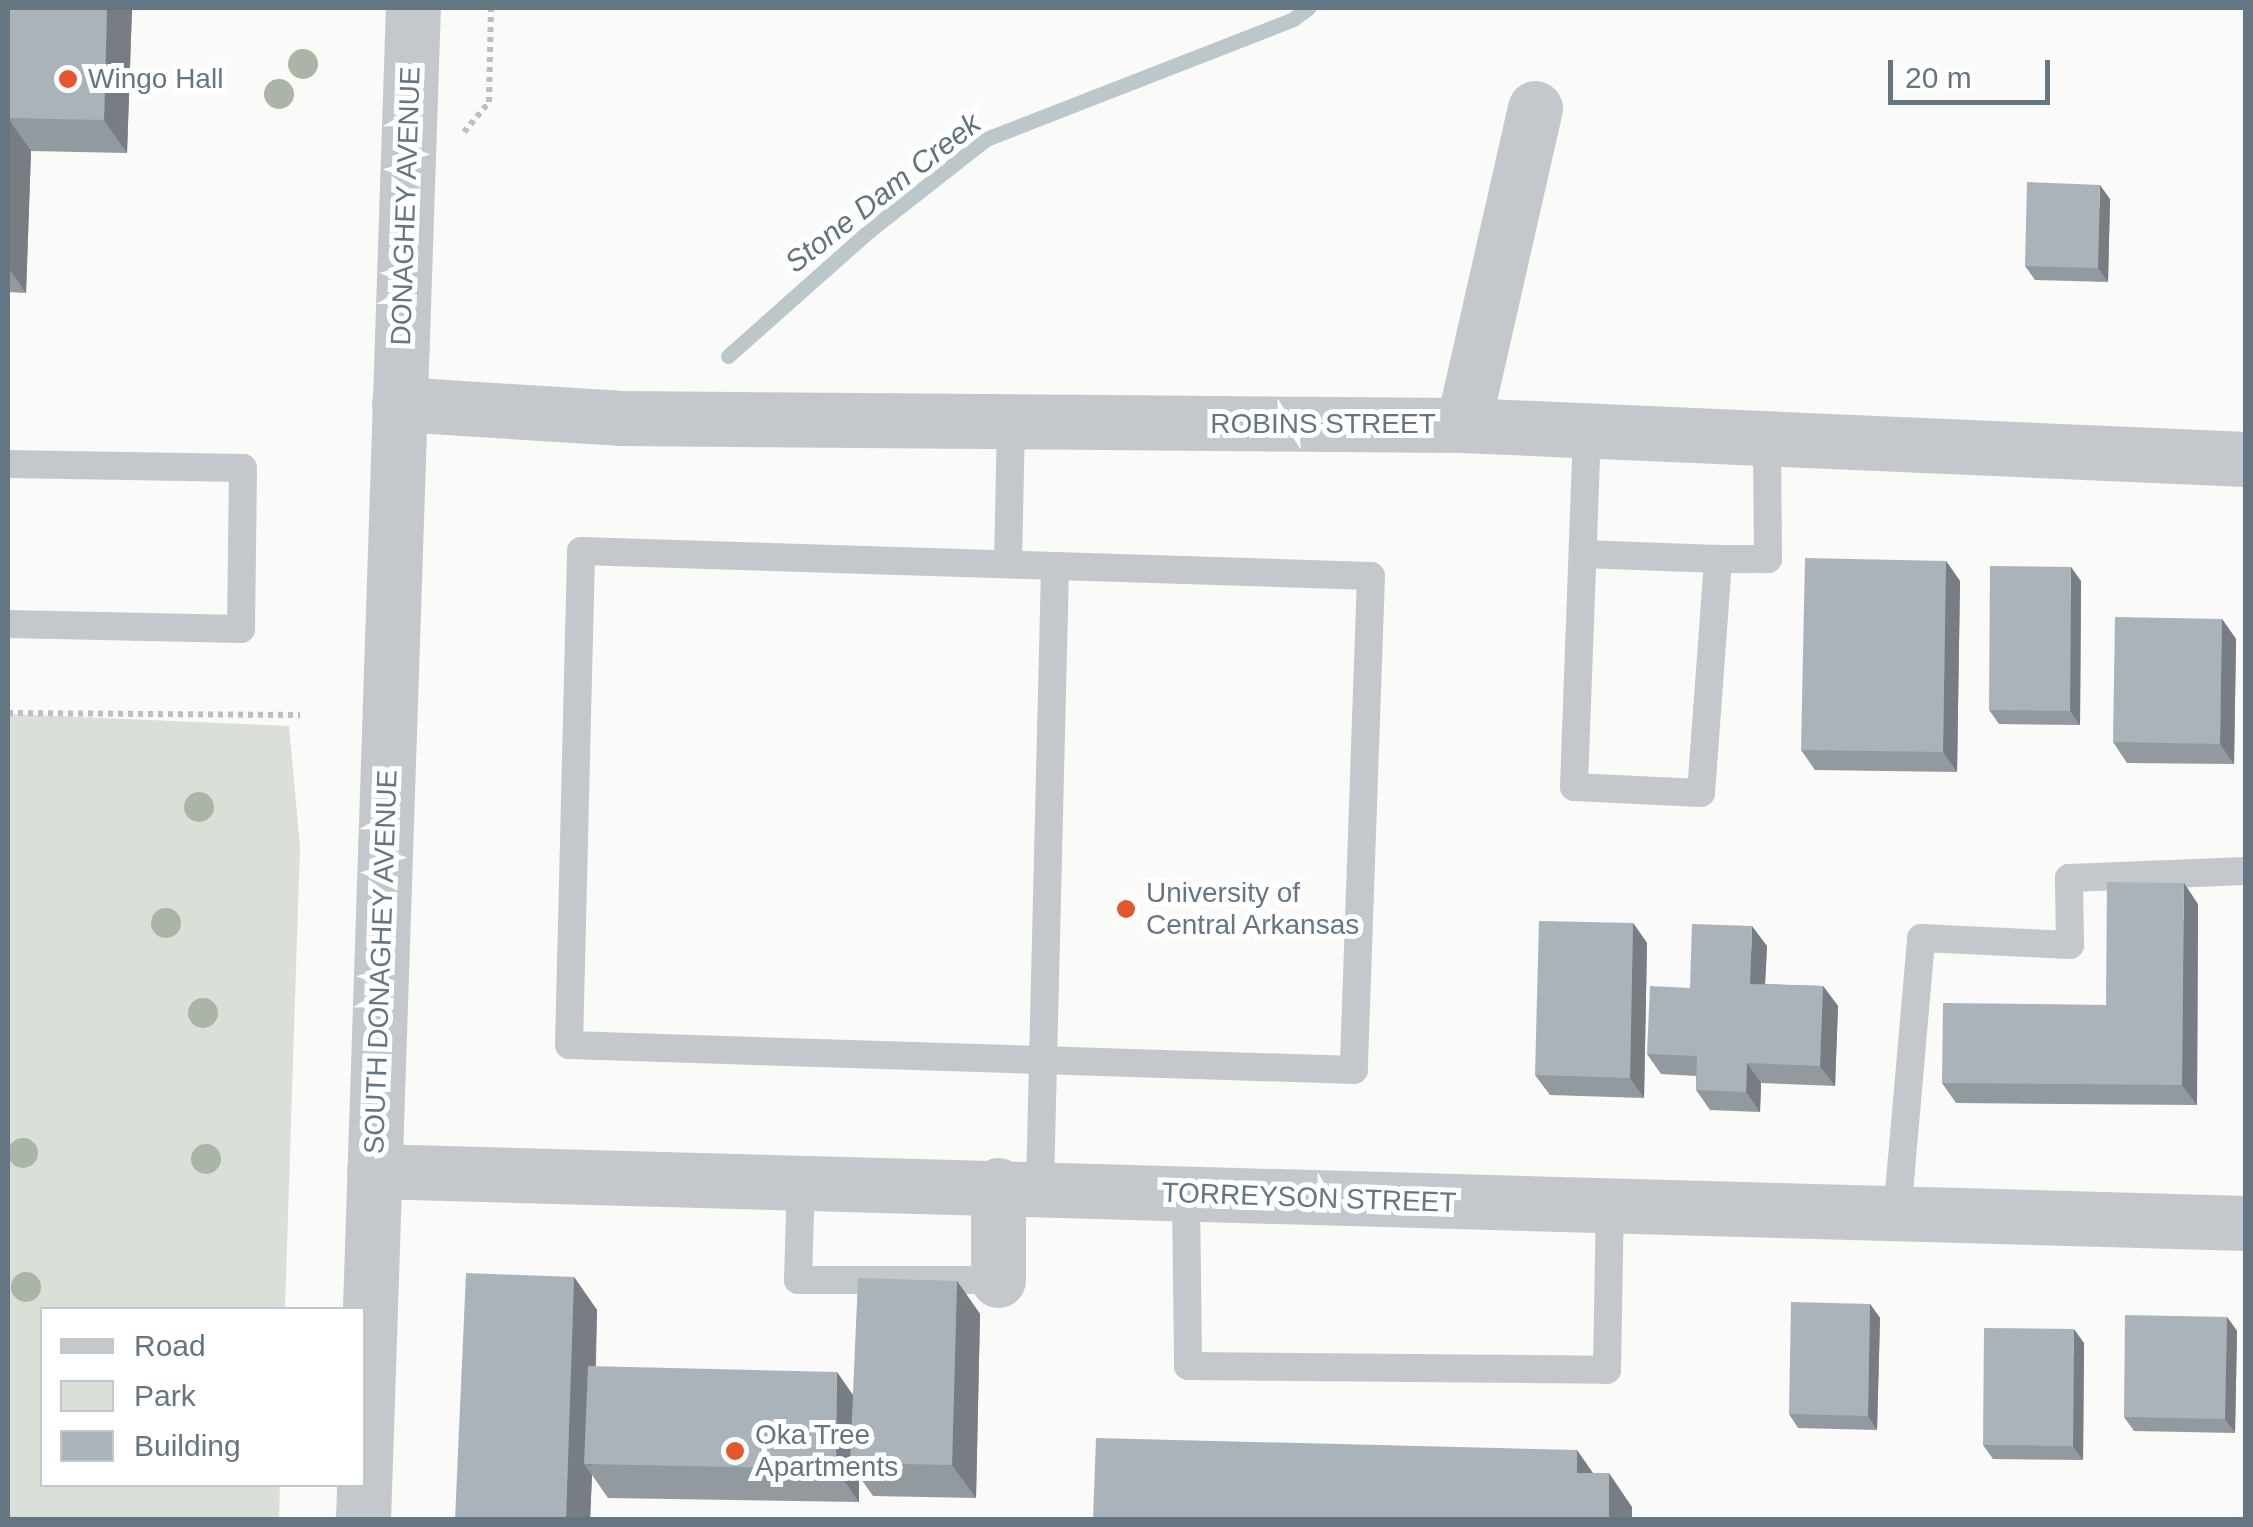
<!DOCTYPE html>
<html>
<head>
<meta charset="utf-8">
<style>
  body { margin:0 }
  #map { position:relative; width:2253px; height:1527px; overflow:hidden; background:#fafaf8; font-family:Helvetica,sans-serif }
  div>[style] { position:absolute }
  .green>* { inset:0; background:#dadfd7 }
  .stream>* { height:15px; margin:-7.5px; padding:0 7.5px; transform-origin:7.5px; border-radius:7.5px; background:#bbc7cb }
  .path>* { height:6px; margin-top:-3px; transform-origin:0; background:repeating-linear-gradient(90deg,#bbbfc2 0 5px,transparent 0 10px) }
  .service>* { height:28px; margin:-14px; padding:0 14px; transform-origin:14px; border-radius:14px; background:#c3c8cc }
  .minor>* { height:55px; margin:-27.5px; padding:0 27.5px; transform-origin:27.5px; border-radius:27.5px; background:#c3c8cc }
  .tertiary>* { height:55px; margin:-27.5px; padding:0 27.5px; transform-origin:27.5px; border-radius:27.5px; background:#c3c8cc }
  .trees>* { width:30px; height:30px; margin:-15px; border-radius:50%; background:#aab4a7 }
  .wall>* { inset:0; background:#929a9f }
  .shaded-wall>* { inset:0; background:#777d82 }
  .building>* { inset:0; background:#aab3b9 }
  .dots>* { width:28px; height:28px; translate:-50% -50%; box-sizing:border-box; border:5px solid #fff; border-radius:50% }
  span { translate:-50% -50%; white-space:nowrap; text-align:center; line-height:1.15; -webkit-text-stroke:10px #fff; paint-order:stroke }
  .poi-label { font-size:28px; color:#657683 }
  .left { translate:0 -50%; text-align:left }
  .street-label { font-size:28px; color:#657683 }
  .water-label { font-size:30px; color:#60757c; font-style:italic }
  .frame { position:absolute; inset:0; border:10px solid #657683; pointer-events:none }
  .legend { position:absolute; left:40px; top:1307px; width:325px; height:180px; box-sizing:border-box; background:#fff; border:2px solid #c1c8cd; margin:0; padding:12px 18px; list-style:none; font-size:30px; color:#657683 }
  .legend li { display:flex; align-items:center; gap:20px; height:50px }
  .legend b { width:50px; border:2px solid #c1c8cd }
  .scale { position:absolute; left:1888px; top:60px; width:162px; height:45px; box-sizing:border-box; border:5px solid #657683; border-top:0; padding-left:12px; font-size:30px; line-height:35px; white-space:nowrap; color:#657683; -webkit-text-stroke:8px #fff; paint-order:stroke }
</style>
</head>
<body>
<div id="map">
  <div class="green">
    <i style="clip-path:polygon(8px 714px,289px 726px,300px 846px,285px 1309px,42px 1310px,42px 1484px,280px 1485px,279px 1519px,8px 1519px)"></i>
  </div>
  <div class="stream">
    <i style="left:728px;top:356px;width:190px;rotate:-41.6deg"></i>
    <i style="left:870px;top:230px;width:147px;rotate:-38.1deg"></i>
    <i style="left:986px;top:139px;width:330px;rotate:-21.3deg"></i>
    <i style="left:1293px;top:19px;width:19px;rotate:-36deg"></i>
  </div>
  <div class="path">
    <i style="left:464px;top:132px;width:39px;rotate:-50deg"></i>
    <i style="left:489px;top:102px;width:94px;rotate:-88.8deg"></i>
    <i style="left:8px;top:713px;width:292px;rotate:0.4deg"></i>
  </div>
  <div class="service">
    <i style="left:1587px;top:431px;width:356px;rotate:92.1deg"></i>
    <i style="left:1574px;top:787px;width:127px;rotate:2.7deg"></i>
    <i style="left:1701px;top:793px;width:235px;rotate:-85.8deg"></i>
    <i style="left:1718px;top:559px;width:50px"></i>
    <i style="left:1768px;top:559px;width:121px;rotate:-90.5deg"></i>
    <i style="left:8px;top:464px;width:235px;rotate:1deg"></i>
    <i style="left:243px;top:468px;width:161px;rotate:90.7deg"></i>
    <i style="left:241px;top:629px;width:233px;rotate:-178.8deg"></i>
    <i style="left:581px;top:551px;width:790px;rotate:1.81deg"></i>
    <i style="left:1371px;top:576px;width:494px;rotate:92deg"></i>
    <i style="left:1354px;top:1070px;width:785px;rotate:-178.18deg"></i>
    <i style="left:569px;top:1045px;width:494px;rotate:-88.6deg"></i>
    <i style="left:1583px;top:554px;width:135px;rotate:2.1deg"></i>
    <i style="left:1008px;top:564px;width:143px;rotate:-88.8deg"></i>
    <i style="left:801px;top:1179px;width:101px;rotate:91.7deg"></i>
    <i style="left:798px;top:1280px;width:200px"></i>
    <i style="left:1040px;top:1186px;width:620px;rotate:-88.61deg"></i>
    <i style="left:1186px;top:1196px;width:170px;rotate:89.3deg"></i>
    <i style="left:1188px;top:1366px;width:419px;rotate:0.5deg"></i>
    <i style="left:1607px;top:1370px;width:164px;rotate:-89deg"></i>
    <i style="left:1897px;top:1215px;width:278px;rotate:-85deg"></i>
    <i style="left:1921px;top:938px;width:149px;rotate:2.7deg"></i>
    <i style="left:2070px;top:945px;width:67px;rotate:-90.9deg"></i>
    <i style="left:2069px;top:878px;width:177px;rotate:-2.3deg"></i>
  </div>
  <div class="minor">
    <i style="left:1463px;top:425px;width:325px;rotate:-77.2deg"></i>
    <i style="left:374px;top:1171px;width:1873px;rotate:1.59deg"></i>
    <i style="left:998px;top:1280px;width:95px;rotate:-90deg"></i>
  </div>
  <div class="tertiary">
    <i style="left:399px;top:404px;width:220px;rotate:3.6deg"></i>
    <i style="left:619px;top:418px;width:844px;rotate:0.48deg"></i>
    <i style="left:1463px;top:425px;width:784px;rotate:2.49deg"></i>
    <i style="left:363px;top:1520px;width:1513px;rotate:-88.11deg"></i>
  </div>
  <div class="trees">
    <i style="left:303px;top:64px"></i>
    <i style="left:279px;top:94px"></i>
    <i style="left:199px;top:807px"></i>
    <i style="left:166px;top:923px"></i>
    <i style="left:203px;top:1013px"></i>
    <i style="left:23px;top:1153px"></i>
    <i style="left:206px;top:1159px"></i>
    <i style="left:26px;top:1287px"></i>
  </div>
  <div class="wall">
    <i style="clip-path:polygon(8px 8px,132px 8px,127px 153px,31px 151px,26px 293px,8px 292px)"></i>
    <i style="clip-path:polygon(2110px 199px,2108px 282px,2035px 280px,2025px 266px)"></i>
    <i style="clip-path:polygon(1946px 561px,1960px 581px,1957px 772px,1815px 770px,1801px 750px)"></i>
    <i style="clip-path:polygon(2081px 581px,2080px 725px,1999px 724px,1989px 710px)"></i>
    <i style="clip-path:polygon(2222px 619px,2236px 639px,2234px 764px,2127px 763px,2113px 742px)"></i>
    <i style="clip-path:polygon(2198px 904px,2197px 1105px,1956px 1103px,1942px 1083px,2106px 1005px)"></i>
    <i style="clip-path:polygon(1633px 923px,1647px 943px,1644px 1098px,1550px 1095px,1535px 1075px)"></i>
    <i style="clip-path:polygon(1767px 946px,1765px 984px,1823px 986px,1838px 1006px,1835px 1086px,1761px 1083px,1760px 1112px,1710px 1110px,1696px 1090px,1696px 1076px,1661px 1074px,1647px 1054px,1690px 988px)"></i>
    <i style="clip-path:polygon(574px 1277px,597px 1310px,596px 1367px,853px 1394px,957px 1281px,980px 1314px,976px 1498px,873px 1496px,859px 1476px,859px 1502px,608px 1498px,592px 1475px,590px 1520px,455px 1520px)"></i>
    <i style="clip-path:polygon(1870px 1304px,1880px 1318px,1877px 1430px,1798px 1428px,1789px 1414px)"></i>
    <i style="clip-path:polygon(2227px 1317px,2237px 1331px,2235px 1433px,2134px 1431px,2124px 1417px)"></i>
    <i style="clip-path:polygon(2084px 1343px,2083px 1460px,1993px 1459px,1983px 1445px)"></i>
  </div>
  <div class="shaded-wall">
    <i style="clip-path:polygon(107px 8px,132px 8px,127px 153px,104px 120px)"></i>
    <i style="clip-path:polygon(8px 118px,31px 151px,26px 293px,8px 267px)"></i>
    <i style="clip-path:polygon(2100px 185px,2110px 199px,2108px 282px,2098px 268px)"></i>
    <i style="clip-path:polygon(1946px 561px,1960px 581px,1957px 772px,1943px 752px)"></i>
    <i style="clip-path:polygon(2071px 567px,2081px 581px,2080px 725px,2070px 711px)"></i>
    <i style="clip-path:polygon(2222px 619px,2236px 639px,2234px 764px,2220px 744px)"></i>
    <i style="clip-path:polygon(2184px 883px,2198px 904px,2197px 1105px,2182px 1085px)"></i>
    <i style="clip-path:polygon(1633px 923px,1647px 943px,1644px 1098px,1630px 1078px)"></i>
    <i style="clip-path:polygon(1752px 926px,1767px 946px,1764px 1004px,1750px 984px)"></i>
    <i style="clip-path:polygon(1823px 986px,1838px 1006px,1835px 1086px,1820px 1066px)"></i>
    <i style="clip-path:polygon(1747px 1063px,1761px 1083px,1760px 1112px,1746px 1092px)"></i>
    <i style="clip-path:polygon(574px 1277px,597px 1310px,592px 1465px,584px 1464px,592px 1475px,590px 1520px,566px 1520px)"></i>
    <i style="clip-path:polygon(957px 1281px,980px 1314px,976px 1498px,952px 1465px)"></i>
    <i style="clip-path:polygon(1870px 1304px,1880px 1318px,1877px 1430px,1868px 1416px)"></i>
    <i style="clip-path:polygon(2227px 1317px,2237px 1331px,2235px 1433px,2225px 1419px)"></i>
    <i style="clip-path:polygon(2074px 1329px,2084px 1343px,2083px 1460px,2073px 1446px)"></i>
    <i style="clip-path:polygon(837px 1372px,860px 1405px,850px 1463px,859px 1476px,859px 1502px,836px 1469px)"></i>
    <i style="clip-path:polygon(1577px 1450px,1600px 1483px,1577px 1473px)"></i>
    <i style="clip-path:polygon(1609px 1473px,1632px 1507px,1632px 1520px,1609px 1520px)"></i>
  </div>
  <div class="building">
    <i style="clip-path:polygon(8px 8px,107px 8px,104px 120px,8px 118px,8px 119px)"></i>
    <i style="clip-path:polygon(2027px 182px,2100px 185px,2098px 268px,2025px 266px)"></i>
    <i style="clip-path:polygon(1805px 558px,1946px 561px,1943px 752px,1801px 750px)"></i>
    <i style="clip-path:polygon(1990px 566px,2071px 567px,2070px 711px,1989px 710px)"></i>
    <i style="clip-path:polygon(2115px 617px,2222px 619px,2220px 744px,2113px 742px)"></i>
    <i style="clip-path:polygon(2107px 882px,2184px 883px,2182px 1085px,1942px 1083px,1943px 1003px,2106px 1005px)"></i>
    <i style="clip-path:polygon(1539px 921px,1633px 923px,1630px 1078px,1535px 1075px)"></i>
    <i style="clip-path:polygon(1692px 924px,1752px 926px,1750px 984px,1823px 986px,1820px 1066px,1747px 1063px,1746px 1092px,1696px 1090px,1697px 1056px,1647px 1054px,1650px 986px,1690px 988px)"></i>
    <i style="clip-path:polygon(466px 1273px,574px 1277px,566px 1520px,455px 1520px)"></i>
    <i style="clip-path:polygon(858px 1278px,957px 1281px,952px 1465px,850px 1463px)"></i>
    <i style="clip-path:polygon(1791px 1302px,1870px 1304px,1868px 1416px,1789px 1414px)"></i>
    <i style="clip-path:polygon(2125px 1315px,2227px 1317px,2225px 1419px,2124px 1417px)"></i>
    <i style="clip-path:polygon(1984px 1328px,2074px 1329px,2073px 1446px,1983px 1445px)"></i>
    <i style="clip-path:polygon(588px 1366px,837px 1372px,836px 1469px,584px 1464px)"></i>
    <i style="clip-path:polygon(1096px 1438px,1577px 1450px,1577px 1473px,1609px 1473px,1609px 1520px,1093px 1520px)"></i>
  </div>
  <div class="dots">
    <i style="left:68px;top:79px;background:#e4572e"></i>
    <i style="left:1126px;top:909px;background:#e4572e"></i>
    <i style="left:735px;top:1451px;background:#e4572e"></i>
  </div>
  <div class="poi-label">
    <span class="left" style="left:88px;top:79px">Wingo Hall</span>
    <span class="left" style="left:1146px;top:909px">University of<br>Central Arkansas</span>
    <span class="left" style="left:755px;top:1451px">Oka Tree<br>Apartments</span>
  </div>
  <div class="street-label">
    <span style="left:406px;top:206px;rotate:-88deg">DONAGHEY AVENUE</span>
    <span style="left:1323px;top:424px">ROBINS STREET</span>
    <span style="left:381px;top:962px;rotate:-88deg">SOUTH DONAGHEY AVENUE</span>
    <span style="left:1309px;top:1198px;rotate:2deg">TORREYSON STREET</span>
  </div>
  <div class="water-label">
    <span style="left:883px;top:193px;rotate:-38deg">Stone Dam Creek</span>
  </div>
  <div class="frame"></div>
  <ul class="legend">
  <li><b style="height:12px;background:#c3c8cc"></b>Road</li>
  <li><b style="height:28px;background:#dadfd7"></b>Park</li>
  <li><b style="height:28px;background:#aab3b9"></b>Building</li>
  </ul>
  <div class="scale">20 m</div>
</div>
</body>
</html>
